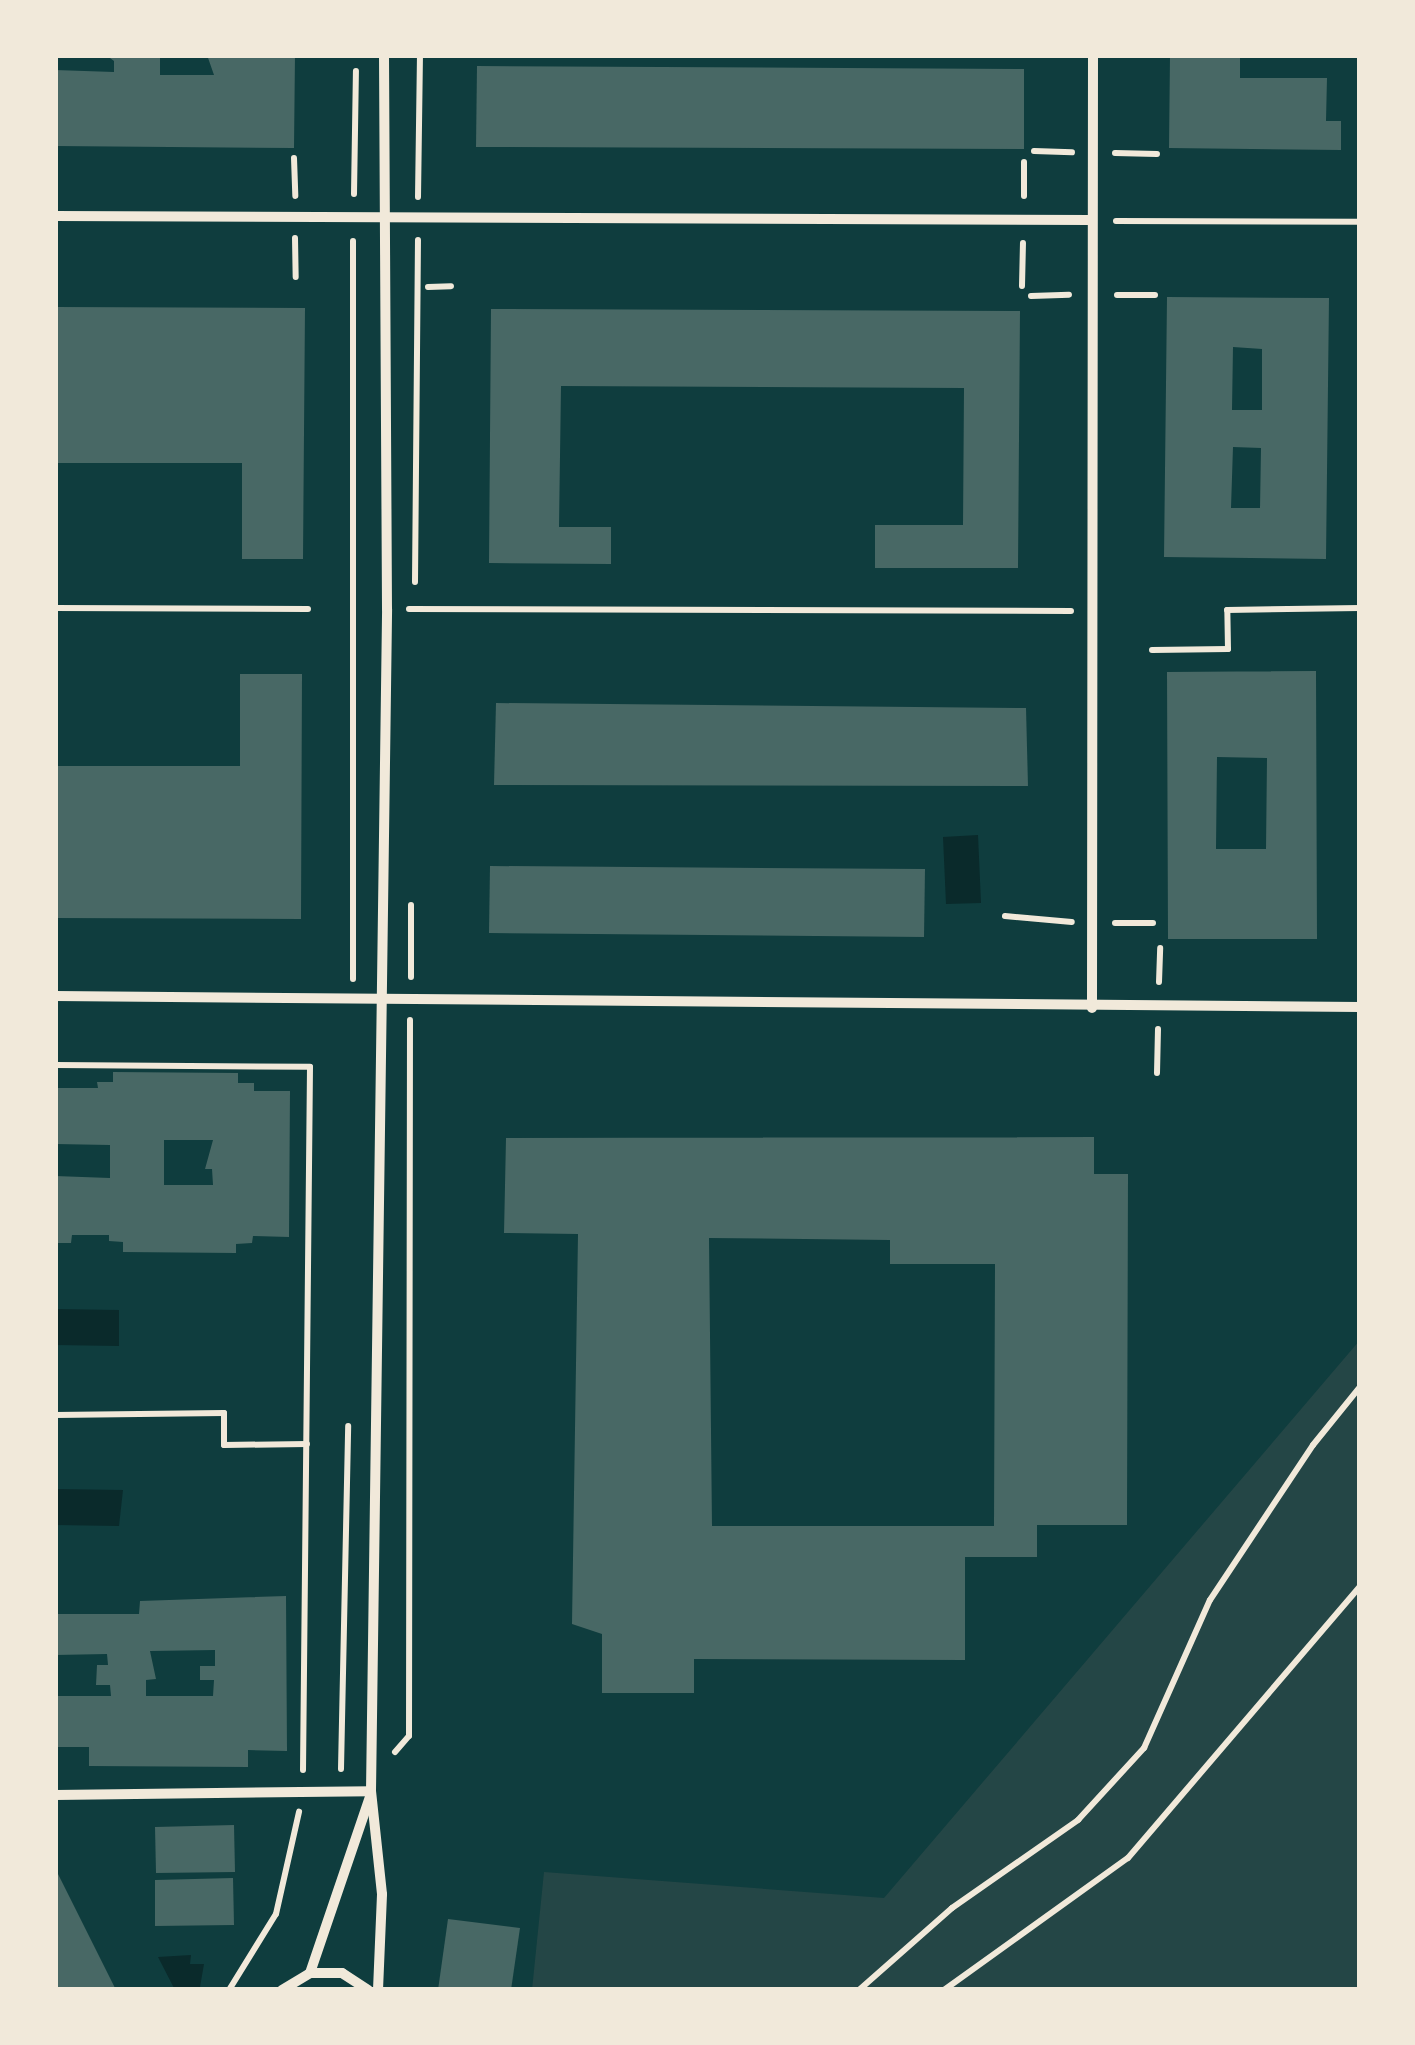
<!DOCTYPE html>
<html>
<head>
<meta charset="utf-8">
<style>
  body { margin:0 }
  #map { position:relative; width:1415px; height:2045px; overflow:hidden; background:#0f3d3e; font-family:Roboto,sans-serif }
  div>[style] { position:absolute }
  .green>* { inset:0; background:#244646 }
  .water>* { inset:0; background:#0a2a2b }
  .building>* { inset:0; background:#486865 }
  .path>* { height:6px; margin:-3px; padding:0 3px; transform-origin:3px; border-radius:3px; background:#f1e9da }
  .minor>* { height:10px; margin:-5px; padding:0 5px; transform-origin:5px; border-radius:5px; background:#f1e9da }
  span { translate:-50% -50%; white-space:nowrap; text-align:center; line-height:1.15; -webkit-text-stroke:9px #f1e9da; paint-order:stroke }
  .frame { position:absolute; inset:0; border:58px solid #f1e9da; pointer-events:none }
</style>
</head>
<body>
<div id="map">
  <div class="green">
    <i style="clip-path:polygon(1360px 1340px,1360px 1990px,532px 1990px,544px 1872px,884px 1898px)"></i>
  </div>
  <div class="water">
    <i style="clip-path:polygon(978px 835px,981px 903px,946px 904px,943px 837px)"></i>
    <i style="clip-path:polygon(55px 1309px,119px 1310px,119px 1346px,55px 1345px)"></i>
    <i style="clip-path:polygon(55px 1489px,123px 1490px,119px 1526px,55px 1525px)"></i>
    <i style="clip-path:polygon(191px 1955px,190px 1964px,204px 1964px,200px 1987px,175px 1990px,158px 1957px)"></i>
  </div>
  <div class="building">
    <i style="clip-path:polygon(106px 55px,160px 55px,160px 75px,214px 75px,207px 55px,295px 55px,294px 148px,55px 146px,55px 70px,114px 72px,114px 61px)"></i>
    <i style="clip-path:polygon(1170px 55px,1240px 55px,1240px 78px,1327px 78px,1326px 121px,1341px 121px,1341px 150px,1169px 148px)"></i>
    <i style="clip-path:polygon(477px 66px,1024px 69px,1024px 149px,476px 147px)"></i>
    <i style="clip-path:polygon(evenodd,1167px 297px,1329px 298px,1326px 559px,1164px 557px,1167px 297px,1233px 347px,1262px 349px,1262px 410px,1232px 410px,1233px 347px,1167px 297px,1233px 447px,1261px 448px,1260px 508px,1231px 508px,1233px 447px)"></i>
    <i style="clip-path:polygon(55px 307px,305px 308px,303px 559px,242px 559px,242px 463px,55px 463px)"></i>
    <i style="clip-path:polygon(491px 309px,1020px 311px,1018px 568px,875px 568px,875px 525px,963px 525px,964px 388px,561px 386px,559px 527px,611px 527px,611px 564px,489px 563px)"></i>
    <i style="clip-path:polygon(evenodd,1316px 671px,1317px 939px,1168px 939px,1167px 672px,1316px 671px,1217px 757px,1267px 758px,1266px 849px,1216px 849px,1217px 757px)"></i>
    <i style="clip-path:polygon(240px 674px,302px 674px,301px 919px,55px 918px,55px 766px,240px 766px)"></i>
    <i style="clip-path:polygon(496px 703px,1026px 708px,1028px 786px,494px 785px)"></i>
    <i style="clip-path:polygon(490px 866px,925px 869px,924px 937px,489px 933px)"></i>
    <i style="clip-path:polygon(evenodd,113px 1072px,238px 1073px,238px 1083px,254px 1083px,254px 1091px,290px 1091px,289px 1237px,253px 1236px,252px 1243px,236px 1244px,236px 1253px,123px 1252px,123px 1242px,109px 1241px,109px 1235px,72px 1235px,71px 1243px,55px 1243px,55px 1176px,110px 1178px,110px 1145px,55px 1144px,55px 1088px,98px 1088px,97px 1082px,113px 1082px,113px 1072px,164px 1140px,213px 1140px,205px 1169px,212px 1169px,213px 1185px,164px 1185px,164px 1140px)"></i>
    <i style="clip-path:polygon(evenodd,1094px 1137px,1094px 1174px,1128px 1174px,1127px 1525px,1037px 1525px,1037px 1557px,965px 1557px,965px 1660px,694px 1659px,694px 1693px,602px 1693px,602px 1634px,572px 1624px,578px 1234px,504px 1233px,506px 1138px,1094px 1137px,709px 1238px,890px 1240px,890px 1264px,995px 1264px,994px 1526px,712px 1526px,709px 1238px)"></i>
    <i style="clip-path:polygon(evenodd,286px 1596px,287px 1751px,248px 1750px,248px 1767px,89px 1766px,89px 1747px,55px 1747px,55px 1696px,111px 1696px,110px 1685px,96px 1685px,97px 1665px,108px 1665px,107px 1654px,55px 1655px,55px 1614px,139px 1614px,140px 1601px,286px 1596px,215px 1650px,215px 1666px,200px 1666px,200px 1680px,214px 1680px,213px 1696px,146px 1696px,146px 1680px,156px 1679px,150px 1651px,215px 1650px)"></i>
    <i style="clip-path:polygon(234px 1825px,235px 1872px,156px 1873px,155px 1827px)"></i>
    <i style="clip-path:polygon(55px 1868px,116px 1990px,55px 1990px)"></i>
    <i style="clip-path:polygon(233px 1878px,234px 1925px,155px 1926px,155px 1880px)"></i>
    <i style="clip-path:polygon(448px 1919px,520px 1928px,511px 1990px,438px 1990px)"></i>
  </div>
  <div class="path">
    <i style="left:1034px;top:151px;width:38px;rotate:2deg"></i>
    <i style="left:1115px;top:153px;width:42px;rotate:1.4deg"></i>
    <i style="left:294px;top:158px;width:38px;rotate:88deg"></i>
    <i style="left:354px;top:194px;width:123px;rotate:-89.1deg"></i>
    <i style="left:1024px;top:196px;width:34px;rotate:-90deg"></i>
    <i style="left:418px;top:197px;width:142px;rotate:-89.2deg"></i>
    <i style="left:1116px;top:221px;width:244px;rotate:0.2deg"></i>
    <i style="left:295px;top:238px;width:39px;rotate:89deg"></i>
    <i style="left:353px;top:241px;width:738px;rotate:90deg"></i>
    <i style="left:1022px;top:286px;width:43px;rotate:-88.7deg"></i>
    <i style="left:428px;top:287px;width:23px;rotate:-2deg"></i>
    <i style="left:1117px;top:295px;width:38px"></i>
    <i style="left:1031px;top:296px;width:38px;rotate:-2deg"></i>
    <i style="left:415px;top:582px;width:342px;rotate:-89.5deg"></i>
    <i style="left:55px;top:608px;width:253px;rotate:0.2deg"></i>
    <i style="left:409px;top:609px;width:662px;rotate:0.17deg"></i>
    <i style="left:1152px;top:650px;width:76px;rotate:-0.8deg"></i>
    <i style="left:1228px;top:649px;width:39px;rotate:-91deg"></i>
    <i style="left:1227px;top:610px;width:133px;rotate:-0.9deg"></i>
    <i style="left:1360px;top:722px;width:175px;rotate:90deg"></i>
    <i style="left:1005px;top:916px;width:67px;rotate:5.1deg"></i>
    <i style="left:1115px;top:923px;width:38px"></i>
    <i style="left:411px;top:977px;width:72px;rotate:-90deg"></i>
    <i style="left:1159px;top:982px;width:34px;rotate:-88deg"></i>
    <i style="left:55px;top:1065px;width:255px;rotate:0.4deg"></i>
    <i style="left:310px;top:1067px;width:703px;rotate:90.57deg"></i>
    <i style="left:1157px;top:1073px;width:44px;rotate:-88.7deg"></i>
    <i style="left:55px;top:1415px;width:169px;rotate:-0.7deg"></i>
    <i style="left:224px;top:1413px;width:32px;rotate:90deg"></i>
    <i style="left:224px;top:1445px;width:83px;rotate:-0.7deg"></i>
    <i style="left:395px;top:1752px;width:21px;rotate:-49deg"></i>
    <i style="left:409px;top:1736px;width:716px;rotate:-89.92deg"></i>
    <i style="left:341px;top:1769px;width:343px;rotate:-88.8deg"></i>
    <i style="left:229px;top:1990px;width:89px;rotate:-58.3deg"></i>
    <i style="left:276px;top:1914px;width:105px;rotate:-77.3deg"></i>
    <i style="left:859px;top:1990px;width:124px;rotate:-41.4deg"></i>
    <i style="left:952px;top:1908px;width:154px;rotate:-34.9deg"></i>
    <i style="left:1078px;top:1820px;width:98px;rotate:-47.5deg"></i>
    <i style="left:1144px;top:1748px;width:162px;rotate:-66deg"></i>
    <i style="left:1210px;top:1600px;width:186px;rotate:-56.4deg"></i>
    <i style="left:1313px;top:1445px;width:75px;rotate:-51deg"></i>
    <i style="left:944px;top:1990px;width:226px;rotate:-35.7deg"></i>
    <i style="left:1128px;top:1858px;width:358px;rotate:-49.5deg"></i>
  </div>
  <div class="minor">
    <i style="left:55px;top:216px;width:1035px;rotate:0.22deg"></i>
    <i style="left:55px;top:996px;width:1305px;rotate:0.48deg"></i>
    <i style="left:1092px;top:1008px;width:953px;rotate:-89.94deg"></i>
    <i style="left:55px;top:1795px;width:316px;rotate:-0.7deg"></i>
    <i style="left:310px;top:1973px;width:32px"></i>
    <i style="left:342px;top:1973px;width:31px;rotate:33deg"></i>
    <i style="left:282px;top:1990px;width:33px;rotate:-31deg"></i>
    <i style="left:310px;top:1973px;width:186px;rotate:-71.2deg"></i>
    <i style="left:378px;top:1990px;width:96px;rotate:-87.6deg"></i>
    <i style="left:382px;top:1894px;width:104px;rotate:-96.1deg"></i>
    <i style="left:371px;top:1791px;width:1182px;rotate:-89.22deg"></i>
    <i style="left:387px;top:609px;width:554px;rotate:-90.31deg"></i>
  </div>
  <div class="frame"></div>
</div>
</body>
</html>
